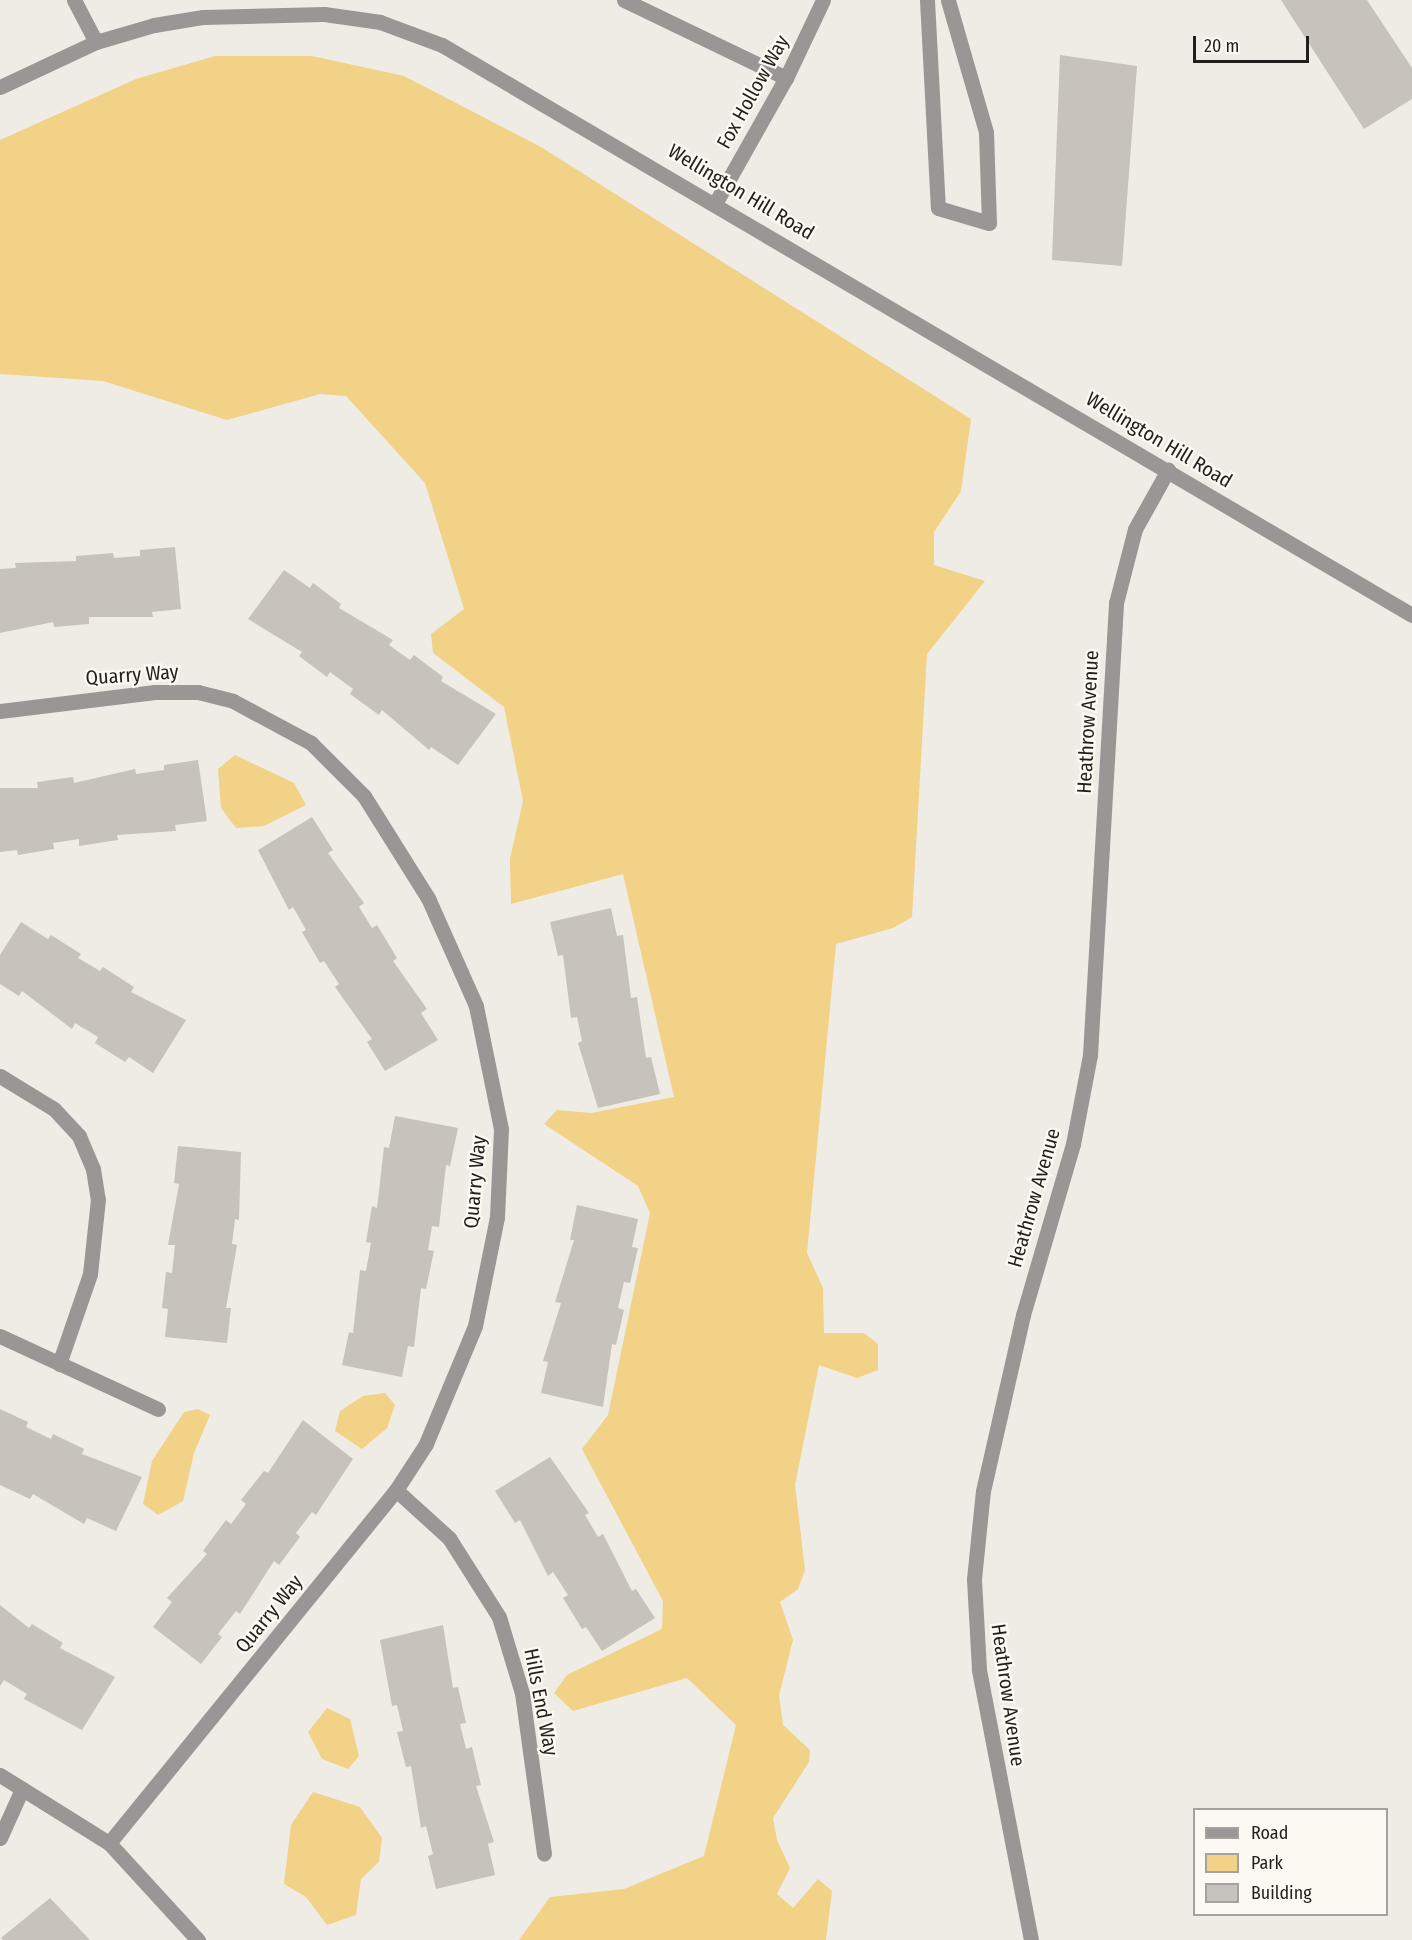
<!DOCTYPE html>
<html>
<head>
<meta charset="utf-8">
<style>
  body { margin:0 }
  #map { position:relative; width:1412px; height:1940px; overflow:hidden; background:#eeece5; font-family:"Fira Sans Condensed",sans-serif }
  div>[style] { position:absolute }
  .green>* { inset:0; background:#f1d286 }
  .building>* { inset:0; background:#c7c2bc }
  .service>* { height:15px; margin:-7.5px; padding:0 7.5px; transform-origin:7.5px; border-radius:7.5px; background:#9a9696 }
  .minor>* { height:15px; margin:-7.5px; padding:0 7.5px; transform-origin:7.5px; border-radius:7.5px; background:#9a9696 }
  span { translate:-50% -50%; white-space:nowrap; text-align:center; line-height:1.15; -webkit-text-stroke:4.5px #fcf9f2; paint-order:stroke }
  .street-label { font-size:20px; color:#201f1c }
  .legend { position:absolute; left:1193px; top:1808px; width:195px; height:108px; box-sizing:border-box; background:#fcf9f2; border:2px solid #a4a29c; margin:0; padding:8px 10px; list-style:none; font-size:18px; color:#201f1c }
  .legend li { display:flex; align-items:center; gap:12px; height:30px }
  .legend b { width:30px; border:2px solid #a4a29c }
  .scale { position:absolute; left:1193px; top:36px; width:116px; height:27px; box-sizing:border-box; border:3px solid #201f1c; border-top:0; padding-left:8px; font-size:18px; line-height:21px; white-space:nowrap; color:#201f1c; -webkit-text-stroke:4px #fcf9f2; paint-order:stroke }
</style>
</head>
<body>
<div id="map">
  <div class="green">
    <i style="clip-path:polygon(215px 56px,312px 56px,404px 76px,541px 147px,971px 419px,961px 491px,934px 532px,934px 565px,985px 581px,927px 654px,912px 917px,893px 928px,836px 944px,807px 1253px,823px 1288px,824px 1333px,864px 1333px,878px 1344px,878px 1370px,857px 1378px,819px 1365px,795px 1485px,805px 1570px,798px 1589px,780px 1602px,793px 1640px,779px 1695px,783px 1725px,810px 1750px,809px 1762px,773px 1818px,777px 1840px,790px 1868px,777px 1894px,793px 1908px,818px 1879px,832px 1891px,826px 1940px,519px 1940px,550px 1897px,624px 1889px,704px 1856px,736px 1725px,687px 1678px,573px 1711px,554px 1693px,567px 1675px,662px 1629px,663px 1601px,582px 1449px,608px 1415px,650px 1213px,638px 1186px,544px 1124px,557px 1110px,591px 1113px,674px 1097px,623px 874px,511px 904px,510px 859px,523px 801px,504px 707px,433px 653px,431px 634px,464px 609px,425px 483px,346px 396px,320px 394px,227px 420px,103px 381px,0 374px,0 140px,136px 79px)"></i>
    <i style="clip-path:polygon(235px 755px,294px 783px,306px 805px,264px 826px,236px 828px,221px 808px,218px 769px)"></i>
    <i style="clip-path:polygon(385px 1393px,395px 1405px,387px 1428px,362px 1449px,335px 1431px,340px 1411px,363px 1396px)"></i>
    <i style="clip-path:polygon(198px 1409px,210px 1415px,194px 1453px,183px 1501px,158px 1515px,143px 1504px,152px 1461px,184px 1412px)"></i>
    <i style="clip-path:polygon(327px 1708px,350px 1719px,359px 1756px,348px 1769px,322px 1759px,308px 1732px)"></i>
    <i style="clip-path:polygon(313px 1792px,360px 1807px,382px 1838px,379px 1862px,361px 1879px,356px 1915px,327px 1925px,306px 1897px,284px 1884px,291px 1825px)"></i>
  </div>
  <div class="building">
    <i style="clip-path:polygon(1281px 0,1367px 0,1412px 68px,1412px 99px,1364px 129px)"></i>
    <i style="clip-path:polygon(1060px 55px,1137px 66px,1122px 266px,1052px 260px)"></i>
    <i style="clip-path:polygon(175px 547px,181px 609px,152px 612px,153px 617px,89px 617px,89px 624px,54px 627px,53px 622px,0 633px,0 569px,16px 568px,15px 563px,76px 561px,76px 556px,113px 553px,114px 558px,140px 556px,140px 550px)"></i>
    <i style="clip-path:polygon(284px 570px,310px 588px,313px 583px,341px 604px,339px 608px,393px 640px,389px 645px,410px 660px,414px 655px,443px 677px,441px 681px,496px 714px,458px 765px,431px 747px,429px 750px,382px 710px,379px 715px,350px 694px,353px 689px,330px 672px,327px 677px,299px 656px,302px 652px,248px 619px)"></i>
    <i style="clip-path:polygon(198px 760px,207px 821px,175px 825px,176px 831px,117px 835px,118px 840px,79px 846px,79px 839px,53px 843px,54px 849px,18px 855px,17px 850px,0 852px,0 788px,38px 788px,37px 782px,73px 777px,74px 783px,135px 769px,136px 774px,164px 770px,164px 765px)"></i>
    <i style="clip-path:polygon(312px 817px,333px 850px,328px 853px,364px 903px,359px 907px,372px 928px,377px 925px,397px 958px,393px 961px,427px 1009px,421px 1013px,438px 1040px,385px 1071px,367px 1042px,372px 1039px,335px 987px,339px 984px,324px 961px,320px 963px,302px 932px,306px 930px,293px 907px,289px 910px,258px 850px)"></i>
    <i style="clip-path:polygon(611px 908px,617px 936px,623px 935px,631px 998px,637px 997px,646px 1058px,651px 1057px,660px 1094px,598px 1108px,578px 1043px,582px 1041px,577px 1017px,571px 1018px,563px 955px,558px 956px,550px 922px)"></i>
    <i style="clip-path:polygon(21px 922px,48px 939px,51px 935px,81px 954px,78px 958px,100px 971px,103px 967px,134px 987px,131px 992px,186px 1020px,153px 1073px,129px 1057px,125px 1062px,95px 1043px,98px 1037px,75px 1023px,72px 1029px,22px 991px,19px 996px,0 984px,0 955px)"></i>
    <i style="clip-path:polygon(395px 1116px,458px 1128px,450px 1166px,446px 1165px,439px 1227px,432px 1226px,428px 1250px,434px 1251px,426px 1289px,421px 1288px,414px 1347px,408px 1346px,402px 1377px,342px 1365px,349px 1332px,353px 1333px,360px 1270px,366px 1271px,371px 1243px,366px 1242px,372px 1206px,377px 1208px,384px 1147px,389px 1148px)"></i>
    <i style="clip-path:polygon(178px 1146px,241px 1152px,239px 1220px,235px 1219px,232px 1244px,237px 1245px,226px 1308px,231px 1308px,227px 1343px,165px 1337px,168px 1309px,162px 1308px,166px 1272px,172px 1273px,175px 1245px,168px 1245px,179px 1184px,174px 1183px)"></i>
    <i style="clip-path:polygon(577px 1205px,638px 1219px,632px 1247px,638px 1248px,630px 1283px,624px 1282px,618px 1308px,624px 1310px,616px 1345px,612px 1344px,603px 1407px,541px 1393px,548px 1362px,543px 1361px,561px 1303px,555px 1302px,574px 1240px,570px 1240px)"></i>
    <i style="clip-path:polygon(0 1409px,28px 1422px,26px 1427px,51px 1439px,53px 1434px,84px 1449px,82px 1454px,142px 1477px,116px 1531px,87px 1518px,84px 1524px,33px 1494px,30px 1499px,0 1485px)"></i>
    <i style="clip-path:polygon(303px 1420px,353px 1459px,316px 1515px,312px 1512px,296px 1533px,300px 1537px,279px 1565px,274px 1561px,240px 1614px,236px 1611px,218px 1634px,222px 1637px,201px 1664px,153px 1627px,172px 1602px,167px 1598px,207px 1554px,203px 1551px,226px 1520px,231px 1524px,246px 1504px,241px 1500px,264px 1471px,268px 1473px)"></i>
    <i style="clip-path:polygon(550px 1457px,589px 1513px,585px 1515px,598px 1537px,603px 1534px,632px 1591px,636px 1589px,655px 1618px,602px 1651px,586px 1627px,582px 1629px,563px 1598px,568px 1595px,553px 1572px,548px 1576px,520px 1520px,515px 1523px,495px 1491px)"></i>
    <i style="clip-path:polygon(0 1605px,29px 1628px,32px 1624px,63px 1643px,60px 1648px,115px 1677px,82px 1730px,24px 1699px,27px 1694px,4px 1680px,0 1686px)"></i>
    <i style="clip-path:polygon(443px 1625px,453px 1688px,458px 1687px,466px 1723px,460px 1724px,466px 1749px,472px 1747px,481px 1785px,476px 1786px,494px 1842px,488px 1844px,495px 1875px,436px 1889px,428px 1856px,433px 1854px,426px 1826px,421px 1828px,411px 1766px,406px 1767px,397px 1732px,403px 1731px,397px 1705px,392px 1706px,380px 1640px)"></i>
    <i style="clip-path:polygon(50px 1898px,90px 1940px,3px 1940px,1px 1938px)"></i>
  </div>
  <div class="service">
    <i style="left:624px;top:0;width:180px;rotate:25.7deg"></i>
    <i style="left:927px;top:0;width:208px;rotate:87deg"></i>
    <i style="left:938px;top:208px;width:53px;rotate:16.4deg"></i>
    <i style="left:989px;top:223px;width:91px;rotate:-91.9deg"></i>
    <i style="left:986px;top:132px;width:137px;rotate:-106.1deg"></i>
    <i style="left:0;top:1336px;width:174px;rotate:24.8deg"></i>
  </div>
  <div class="minor">
    <i style="left:74px;top:0;width:47px;rotate:62.4deg"></i>
    <i style="left:0;top:87px;width:106px;rotate:-25.1deg"></i>
    <i style="left:96px;top:42px;width:60px;rotate:-16.3deg"></i>
    <i style="left:154px;top:25px;width:50px;rotate:-9.3deg"></i>
    <i style="left:203px;top:17px;width:121px;rotate:-1.4deg"></i>
    <i style="left:324px;top:14px;width:57px;rotate:8.1deg"></i>
    <i style="left:380px;top:22px;width:66px;rotate:20.4deg"></i>
    <i style="left:442px;top:45px;width:1125px;rotate:30.44deg"></i>
    <i style="left:716px;top:202px;width:142px;rotate:-60.6deg"></i>
    <i style="left:786px;top:78px;width:86px;rotate:-64.6deg"></i>
    <i style="left:0;top:711px;width:156px;rotate:-7deg"></i>
    <i style="left:155px;top:692px;width:43px"></i>
    <i style="left:198px;top:692px;width:36px;rotate:14deg"></i>
    <i style="left:233px;top:701px;width:89px;rotate:28.3deg"></i>
    <i style="left:311px;top:743px;width:75px;rotate:45deg"></i>
    <i style="left:364px;top:796px;width:120px;rotate:57.9deg"></i>
    <i style="left:428px;top:898px;width:118px;rotate:66deg"></i>
    <i style="left:476px;top:1006px;width:126px;rotate:78.5deg"></i>
    <i style="left:501px;top:1129px;width:88px;rotate:92.6deg"></i>
    <i style="left:497px;top:1217px;width:111px;rotate:101.4deg"></i>
    <i style="left:475px;top:1326px;width:128px;rotate:112.6deg"></i>
    <i style="left:426px;top:1444px;width:55px;rotate:123.1deg"></i>
    <i style="left:396px;top:1490px;width:455px;rotate:129.1deg"></i>
    <i style="left:0;top:1076px;width:63px;rotate:31.4deg"></i>
    <i style="left:54px;top:1109px;width:37px;rotate:47deg"></i>
    <i style="left:79px;top:1136px;width:36px;rotate:67deg"></i>
    <i style="left:93px;top:1169px;width:30px;rotate:81deg"></i>
    <i style="left:98px;top:1199px;width:75px;rotate:96.1deg"></i>
    <i style="left:90px;top:1274px;width:95px;rotate:109deg"></i>
    <i style="left:396px;top:1490px;width:72px;rotate:42.2deg"></i>
    <i style="left:449px;top:1538px;width:93px;rotate:57.7deg"></i>
    <i style="left:499px;top:1617px;width:79px;rotate:73.2deg"></i>
    <i style="left:522px;top:1693px;width:162px;rotate:82.2deg"></i>
    <i style="left:0;top:1775px;width:128px;rotate:32deg"></i>
    <i style="left:109px;top:1843px;width:132px;rotate:47.5deg"></i>
    <i style="left:0;top:1838px;width:54px;rotate:-65.8deg"></i>
    <i style="left:1031px;top:1940px;width:276px;rotate:-100.9deg"></i>
    <i style="left:979px;top:1669px;width:90px;rotate:-93.2deg"></i>
    <i style="left:974px;top:1579px;width:88px;rotate:-84.2deg"></i>
    <i style="left:983px;top:1491px;width:180px;rotate:-77.2deg"></i>
    <i style="left:1023px;top:1315px;width:178px;rotate:-73.7deg"></i>
    <i style="left:1073px;top:1144px;width:91px;rotate:-79.2deg"></i>
    <i style="left:1090px;top:1055px;width:453px;rotate:-86.7deg"></i>
    <i style="left:1116px;top:603px;width:76px;rotate:-75.6deg"></i>
    <i style="left:1135px;top:529px;width:68px;rotate:-60.8deg"></i>
  </div>
  <div class="street-label">
    <span style="left:753px;top:92px;rotate:-61deg">Fox Hollow Way</span>
    <span style="left:741px;top:192px;rotate:31deg">Wellington Hill Road</span>
    <span style="left:1159px;top:440px;rotate:31deg">Wellington Hill Road</span>
    <span style="left:132px;top:675px;rotate:-4deg">Quarry Way</span>
    <span style="left:1088px;top:722px;rotate:-87deg">Heathrow Avenue</span>
    <span style="left:475px;top:1182px;rotate:-85deg">Quarry Way</span>
    <span style="left:1034px;top:1198px;rotate:-74deg">Heathrow Avenue</span>
    <span style="left:269px;top:1614px;rotate:-51deg">Quarry Way</span>
    <span style="left:1008px;top:1695px;rotate:82deg">Heathrow Avenue</span>
    <span style="left:541px;top:1702px;rotate:79deg">Hills End Way</span>
  </div>
  <ul class="legend">
  <li><b style="height:8px;background:#9a9696"></b>Road</li>
  <li><b style="height:16px;background:#f1d286"></b>Park</li>
  <li><b style="height:16px;background:#c7c2bc"></b>Building</li>
  </ul>
  <div class="scale">20 m</div>
</div>
</body>
</html>
